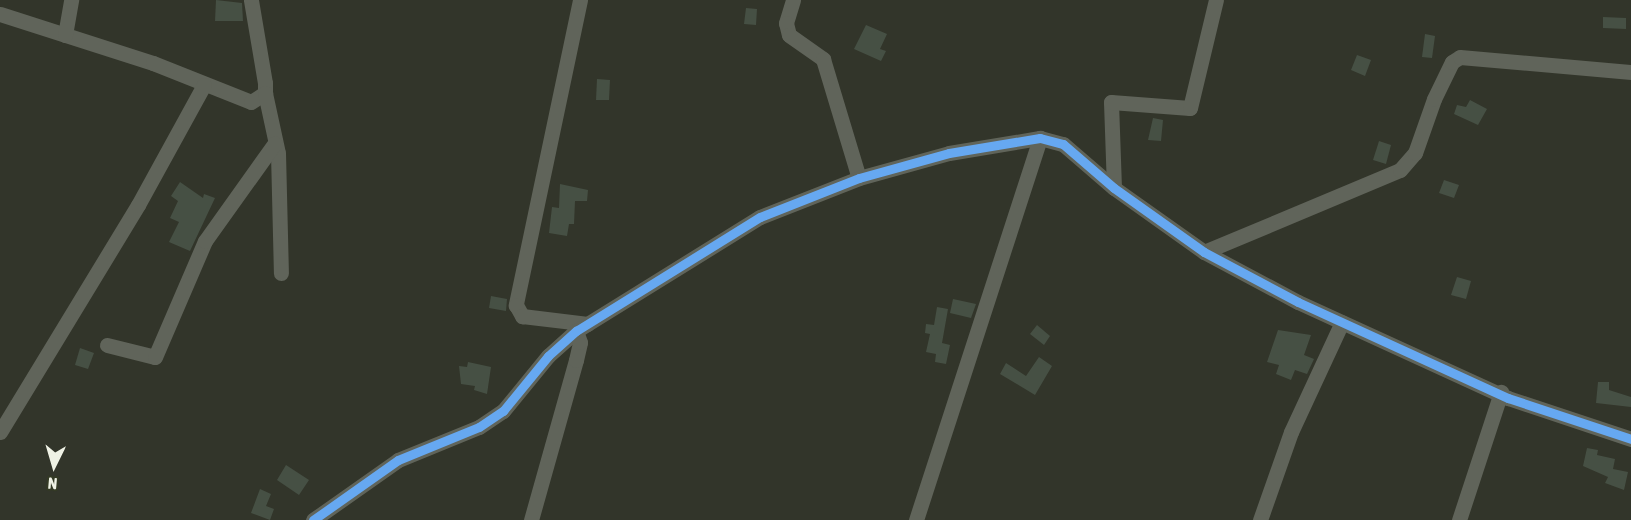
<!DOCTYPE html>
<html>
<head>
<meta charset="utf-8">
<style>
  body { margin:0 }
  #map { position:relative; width:1631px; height:520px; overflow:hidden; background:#32352a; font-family:"Asap Condensed",sans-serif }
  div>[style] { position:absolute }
  .building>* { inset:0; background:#465044 }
  .minor>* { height:15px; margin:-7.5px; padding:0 7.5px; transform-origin:7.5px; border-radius:7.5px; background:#60645a }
  .cycleway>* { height:9px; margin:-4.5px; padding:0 4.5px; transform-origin:4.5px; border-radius:4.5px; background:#66a8f1 }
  span { translate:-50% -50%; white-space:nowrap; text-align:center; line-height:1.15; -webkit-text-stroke:5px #343a25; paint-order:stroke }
  .north { position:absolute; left:24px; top:436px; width:60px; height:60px; -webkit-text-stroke:4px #343a25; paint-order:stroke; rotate:185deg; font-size:16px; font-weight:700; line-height:24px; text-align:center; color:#eff2e5 }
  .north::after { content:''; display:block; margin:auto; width:21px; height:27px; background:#eff2e5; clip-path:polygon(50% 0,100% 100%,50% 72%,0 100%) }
</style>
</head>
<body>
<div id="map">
  <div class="building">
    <i style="clip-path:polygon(216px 0,242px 3px,243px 21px,215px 21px)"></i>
    <i style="clip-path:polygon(746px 8px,757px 9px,756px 25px,744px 24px)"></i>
    <i style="clip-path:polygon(1603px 17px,1626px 18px,1626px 29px,1603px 28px)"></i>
    <i style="clip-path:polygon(866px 25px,887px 34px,880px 49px,886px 51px,881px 61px,854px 49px)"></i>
    <i style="clip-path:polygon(1425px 34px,1435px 36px,1432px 58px,1422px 57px)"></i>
    <i style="clip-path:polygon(1357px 55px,1371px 60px,1365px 76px,1351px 70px)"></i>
    <i style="clip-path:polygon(597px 79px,610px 80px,609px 100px,596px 100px)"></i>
    <i style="clip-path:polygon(1470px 100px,1487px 109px,1478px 125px,1454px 114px,1457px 105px,1466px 107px)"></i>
    <i style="clip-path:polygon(1153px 118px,1163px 120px,1161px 141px,1148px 140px)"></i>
    <i style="clip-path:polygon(1379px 141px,1391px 145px,1386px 164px,1373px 160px)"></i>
    <i style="clip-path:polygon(1444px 180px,1459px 185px,1454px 198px,1439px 193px)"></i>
    <i style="clip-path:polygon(180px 182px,203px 198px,204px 194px,215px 198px,190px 251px,169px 242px,179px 222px,170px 218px,178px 201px,171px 196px)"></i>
    <i style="clip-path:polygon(560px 184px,588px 190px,587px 201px,575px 201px,574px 224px,569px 224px,567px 236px,549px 233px,552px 207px,559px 208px)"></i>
    <i style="clip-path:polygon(1457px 277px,1471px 281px,1466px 299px,1451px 295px)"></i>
    <i style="clip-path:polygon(491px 296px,507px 299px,506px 311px,489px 308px)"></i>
    <i style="clip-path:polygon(953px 299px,976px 304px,971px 318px,950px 313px)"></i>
    <i style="clip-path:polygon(937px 307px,948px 309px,942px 343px,950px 345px,946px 364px,935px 362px,936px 354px,926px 352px,930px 334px,925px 333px,926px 324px,934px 325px)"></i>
    <i style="clip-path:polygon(1037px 325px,1050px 336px,1044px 345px,1030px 334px)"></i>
    <i style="clip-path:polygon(1278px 330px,1311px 335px,1304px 355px,1314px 359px,1307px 374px,1295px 370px,1291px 380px,1276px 374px,1279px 365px,1267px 362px)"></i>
    <i style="clip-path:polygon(80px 348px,94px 353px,88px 369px,75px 365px)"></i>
    <i style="clip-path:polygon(1039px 357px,1052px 366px,1035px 395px,1000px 374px,1006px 363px,1026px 376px)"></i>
    <i style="clip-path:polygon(468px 362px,491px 367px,487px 394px,474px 390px,475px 386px,461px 384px,459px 366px,467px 367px)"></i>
    <i style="clip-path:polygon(1598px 382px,1609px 382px,1609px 390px,1631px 397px,1631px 407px,1596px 403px)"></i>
    <i style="clip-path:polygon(1587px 448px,1598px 450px,1597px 455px,1615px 459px,1613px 469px,1628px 472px,1624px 490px,1605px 483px,1608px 477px,1583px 466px)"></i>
    <i style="clip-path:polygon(286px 465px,309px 480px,299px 495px,277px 480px)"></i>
    <i style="clip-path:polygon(260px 489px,271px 494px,266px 506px,274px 509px,270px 520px,251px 513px)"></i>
  </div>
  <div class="minor">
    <i style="left:580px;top:0;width:312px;rotate:101.9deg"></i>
    <i style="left:516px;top:305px;width:13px;rotate:61deg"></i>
    <i style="left:522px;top:316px;width:66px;rotate:6.9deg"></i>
    <i style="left:793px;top:0;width:24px;rotate:107deg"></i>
    <i style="left:786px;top:23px;width:12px;rotate:76deg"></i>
    <i style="left:789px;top:35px;width:42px;rotate:35.2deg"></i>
    <i style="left:823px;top:59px;width:124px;rotate:73.2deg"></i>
    <i style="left:0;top:14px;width:161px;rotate:17.8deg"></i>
    <i style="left:153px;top:63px;width:105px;rotate:21.7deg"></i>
    <i style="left:251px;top:102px;width:17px;rotate:-33deg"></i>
    <i style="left:265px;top:93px;width:10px;rotate:-90deg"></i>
    <i style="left:265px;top:83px;width:84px;rotate:-99.6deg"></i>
    <i style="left:65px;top:35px;width:36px;rotate:-80deg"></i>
    <i style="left:265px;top:93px;width:61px;rotate:77.8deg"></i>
    <i style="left:278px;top:153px;width:120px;rotate:88.6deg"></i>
    <i style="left:1114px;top:188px;width:86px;rotate:-92deg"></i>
    <i style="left:1111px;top:102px;width:79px;rotate:4.3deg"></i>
    <i style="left:1190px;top:108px;width:111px;rotate:-76.5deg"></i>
    <i style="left:1204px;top:252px;width:212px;rotate:-22.7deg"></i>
    <i style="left:1400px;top:170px;width:23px;rotate:-49deg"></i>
    <i style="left:1415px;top:153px;width:57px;rotate:-70.6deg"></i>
    <i style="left:1434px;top:99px;width:41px;rotate:-64.1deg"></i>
    <i style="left:1452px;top:62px;width:9px;rotate:-32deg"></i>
    <i style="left:1460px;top:57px;width:172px;rotate:5deg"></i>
    <i style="left:107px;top:345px;width:49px;rotate:14deg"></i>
    <i style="left:155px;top:357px;width:126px;rotate:-66.7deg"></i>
    <i style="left:205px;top:241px;width:120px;rotate:-54.5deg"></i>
    <i style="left:0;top:432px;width:266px;rotate:-58.7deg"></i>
    <i style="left:138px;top:205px;width:137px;rotate:-61.2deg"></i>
    <i style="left:313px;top:520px;width:104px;rotate:-35.2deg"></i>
    <i style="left:398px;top:460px;width:87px;rotate:-22.2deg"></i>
    <i style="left:479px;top:427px;width:29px;rotate:-34deg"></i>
    <i style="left:503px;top:411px;width:71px;rotate:-50.7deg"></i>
    <i style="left:548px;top:356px;width:38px;rotate:-42deg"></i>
    <i style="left:576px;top:331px;width:216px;rotate:-31.8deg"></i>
    <i style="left:760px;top:217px;width:106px;rotate:-21.5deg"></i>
    <i style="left:859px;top:178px;width:93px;rotate:-15.5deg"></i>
    <i style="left:949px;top:153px;width:92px;rotate:-9.4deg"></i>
    <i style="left:1040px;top:138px;width:24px;rotate:15deg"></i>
    <i style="left:1063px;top:144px;width:67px;rotate:40.8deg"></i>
    <i style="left:1114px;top:188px;width:110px;rotate:35.4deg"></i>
    <i style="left:1204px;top:252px;width:106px;rotate:28deg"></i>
    <i style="left:1298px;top:302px;width:231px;rotate:24.6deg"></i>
    <i style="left:1508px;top:398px;width:130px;rotate:18.4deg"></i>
    <i style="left:531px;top:520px;width:166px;rotate:-74.3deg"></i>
    <i style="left:576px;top:360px;width:18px;rotate:-77deg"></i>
    <i style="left:580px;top:342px;width:12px;rotate:-110deg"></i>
    <i style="left:916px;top:520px;width:402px;rotate:-72deg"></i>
    <i style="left:1260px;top:520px;width:93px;rotate:-70.6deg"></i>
    <i style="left:1291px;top:432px;width:121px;rotate:-65.1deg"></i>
    <i style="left:1459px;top:520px;width:135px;rotate:-71.8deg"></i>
  </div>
  <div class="cycleway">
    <i style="left:313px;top:520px;width:104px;rotate:-35.2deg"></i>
    <i style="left:398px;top:460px;width:87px;rotate:-22.2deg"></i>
    <i style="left:479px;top:427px;width:29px;rotate:-34deg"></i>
    <i style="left:503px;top:411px;width:71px;rotate:-50.7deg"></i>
    <i style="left:548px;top:356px;width:38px;rotate:-42deg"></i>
    <i style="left:576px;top:331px;width:216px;rotate:-31.8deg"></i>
    <i style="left:760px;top:217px;width:106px;rotate:-21.5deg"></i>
    <i style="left:859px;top:178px;width:93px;rotate:-15.5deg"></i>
    <i style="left:949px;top:153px;width:92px;rotate:-9.4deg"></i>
    <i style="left:1040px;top:138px;width:24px;rotate:15deg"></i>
    <i style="left:1063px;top:144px;width:67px;rotate:40.8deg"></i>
    <i style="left:1114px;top:188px;width:110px;rotate:35.4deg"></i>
    <i style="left:1204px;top:252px;width:106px;rotate:28deg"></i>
    <i style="left:1298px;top:302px;width:231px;rotate:24.6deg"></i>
    <i style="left:1508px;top:398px;width:130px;rotate:18.4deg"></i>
  </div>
  <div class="north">N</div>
</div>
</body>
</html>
